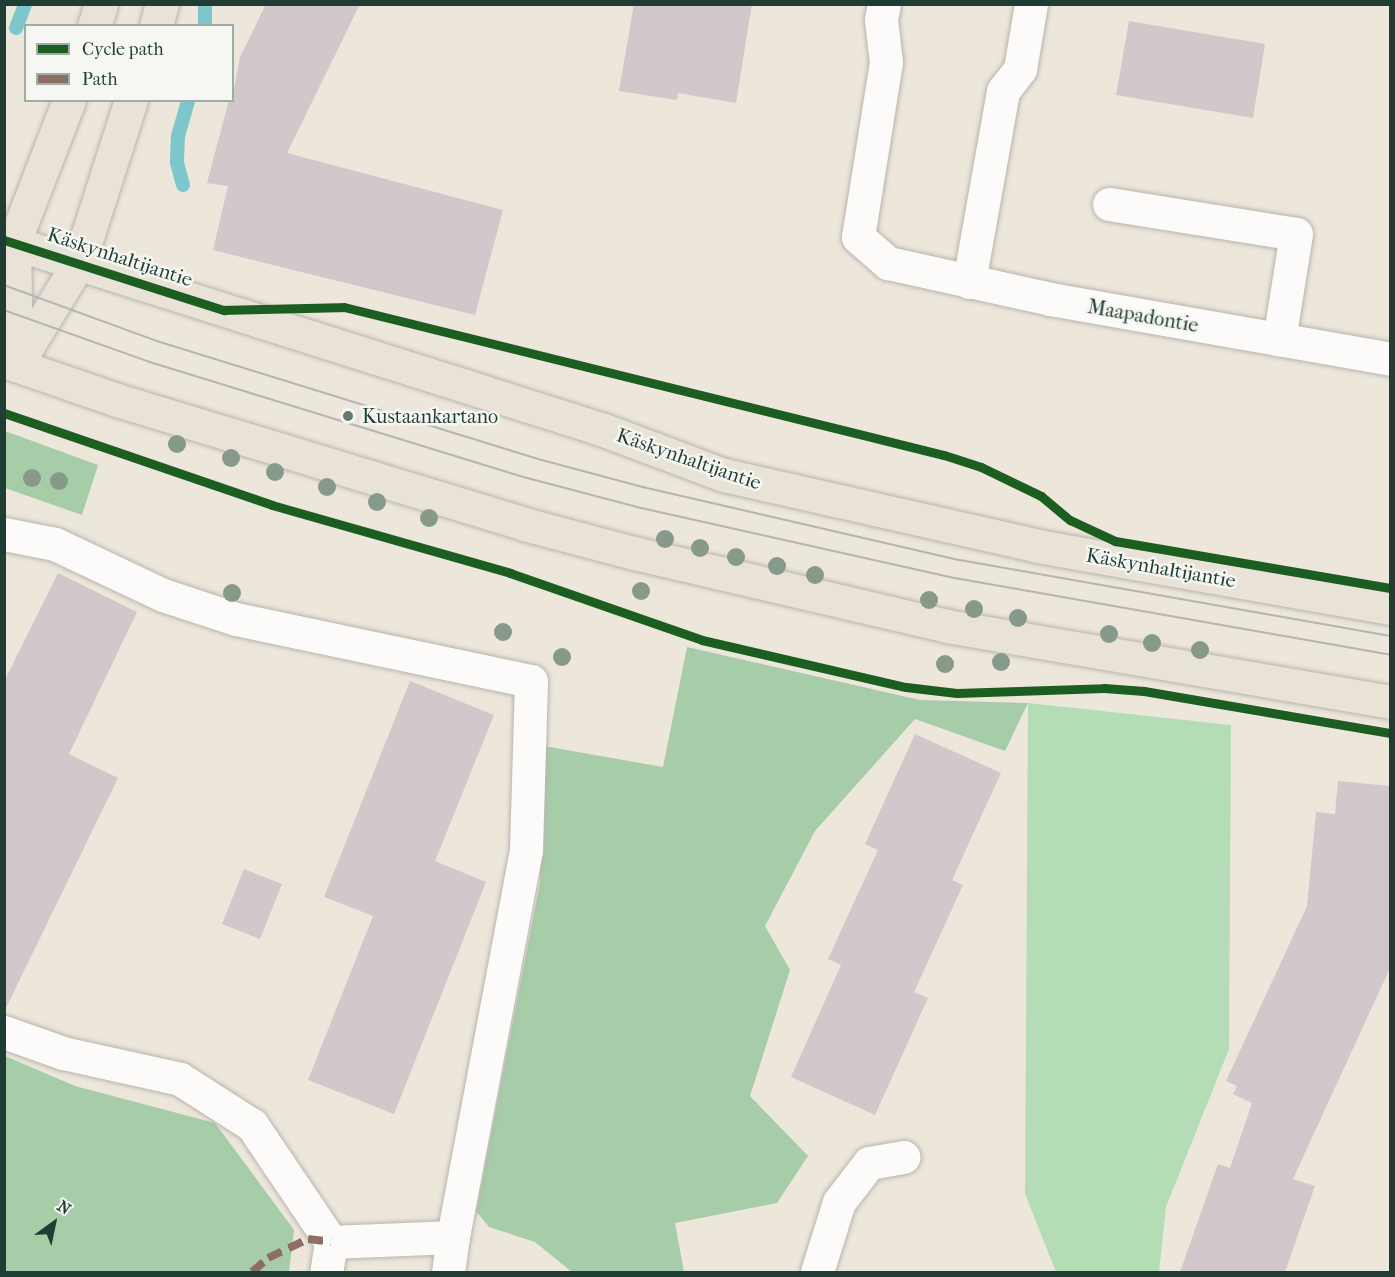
<!DOCTYPE html>
<html>
<head>
<meta charset="utf-8">
<style>
  body { margin:0 }
  #map { position:relative; width:1395px; height:1277px; overflow:hidden; background:#ede6db; font-family:"IM FELL French Canon",serif }
  div>[style] { position:absolute }
  .green>* { inset:0; background:#b4ddb5 }
  .forest>* { inset:0; background:#a6cca8 }
  .stream>* { height:14px; margin:-7px; padding:0 7px; transform-origin:7px; border-radius:7px; background:#7cc6cc }
  .building>* { inset:0; background:#d2c7ca }
  .roads { filter:drop-shadow(0 0 2px #b7b5ae) drop-shadow(0 0 2px #b7b5ae) }
  .minor>* { height:33px; margin:-16.5px; padding:0 16.5px; transform-origin:16.5px; border-radius:16.5px; background:#fcfbfa }
  .major>* { height:33px; margin:-16.5px; padding:0 16.5px; transform-origin:16.5px; border-radius:16.5px; background:#e9e2d6 }
  .highway>* { height:33px; margin:-16.5px; padding:0 16.5px; transform-origin:16.5px; border-radius:16.5px; background:#e9e2d6 }
  .tram>* { height:1.5px; margin:-0.75px; padding:0 0.75px; transform-origin:0.75px; border-radius:0.75px; background:#b3b6b3 }
  .quiet>* { height:8px; margin-top:-4px; transform-origin:0; background:repeating-linear-gradient(90deg,#8d6e63 0 15px,transparent 0 23px) }
  .cycleway>* { height:9px; margin:-4.5px; padding:0 4.5px; transform-origin:4.5px; border-radius:4.5px; background:#1b5e20 }
  .trees>* { width:18px; height:18px; margin:-9px; border-radius:50%; background:#879a8a }
  .dots>* { width:16px; height:16px; translate:-50% -50%; box-sizing:border-box; border:3px solid #f6f6f2; border-radius:50% }
  span { translate:-50% -50%; white-space:nowrap; text-align:center; line-height:1.15; -webkit-text-stroke:5px #f6f6f2; paint-order:stroke }
  .street-label { font-size:20px; color:#1f3d34 }
  .poi-label { font-size:20px; color:#1f3d34 }
  .left { translate:0 -50%; text-align:left }
  .frame { position:absolute; inset:0; border:6px solid #1f3d34; pointer-events:none }
  .legend { position:absolute; left:24px; top:24px; width:210px; height:78px; box-sizing:border-box; background:#f6f6f2; border:2px solid #a0aca6; margin:0; padding:8px 10px; list-style:none; font-size:18px; color:#1f3d34 }
  .legend li { display:flex; align-items:center; gap:12px; height:30px }
  .legend b { width:30px; border:2px solid #a0aca6 }
  .north { position:absolute; left:24px; top:1193px; width:60px; height:60px; -webkit-text-stroke:4px #f6f6f2; paint-order:stroke; rotate:33deg; font-size:16px; font-weight:700; line-height:24px; text-align:center; color:#1f3d34 }
  .north::after { content:''; display:block; margin:auto; width:21px; height:27px; background:#1f3d34; clip-path:polygon(50% 0,100% 100%,50% 72%,0 100%) }
</style>
</head>
<body>
<div id="map">
  <div class="green">
    <i style="clip-path:polygon(1028px 703px,1231px 725px,1229px 1049px,1166px 1207px,1159px 1272px,1056px 1272px,1025px 1194px)"></i>
  </div>
  <div class="forest">
    <i style="clip-path:polygon(5px 431px,98px 465px,82px 515px,5px 488px)"></i>
    <i style="clip-path:polygon(687px 647px,920px 700px,1028px 703px,1005px 751px,915px 719px,815px 831px,765px 926px,790px 970px,750px 1096px,808px 1156px,777px 1203px,675px 1223px,684px 1272px,572px 1272px,535px 1242px,489px 1227px,476px 1211px,540px 883px,544px 746px,663px 767px)"></i>
    <i style="clip-path:polygon(5px 1056px,75px 1086px,215px 1123px,294px 1230px,289px 1272px,5px 1272px)"></i>
  </div>
  <div class="stream">
    <i style="left:205px;top:4px;width:22px;rotate:90deg"></i>
    <i style="left:16px;top:28px;width:26px;rotate:-69deg"></i>
    <i style="left:183px;top:185px;width:24px;rotate:-105deg"></i>
    <i style="left:177px;top:162px;width:26px;rotate:-88deg"></i>
    <i style="left:178px;top:136px;width:37px;rotate:-74deg"></i>
  </div>
  <div class="building">
    <i style="clip-path:polygon(266px 4px,360px 4px,287px 153px,503px 210px,475px 315px,213px 250px,228px 186px,207px 183px,229px 100px,232px 100px,240px 57px)"></i>
    <i style="clip-path:polygon(634px 4px,752px 4px,736px 103px,678px 93px,677px 100px,619px 91px)"></i>
    <i style="clip-path:polygon(1129px 21px,1265px 44px,1253px 118px,1116px 95px)"></i>
    <i style="clip-path:polygon(58px 573px,137px 612px,69px 754px,118px 778px,4px 1012px,4px 682px)"></i>
    <i style="clip-path:polygon(410px 681px,494px 715px,435px 861px,486px 882px,394px 1114px,308px 1080px,373px 916px,324px 897px)"></i>
    <i style="clip-path:polygon(915px 734px,1001px 773px,952px 880px,963px 885px,914px 992px,928px 998px,875px 1115px,791px 1077px,841px 965px,828px 959px,878px 850px,865px 844px)"></i>
    <i style="clip-path:polygon(1338px 781px,1390px 786px,1390px 968px,1293px 1179px,1315px 1186px,1285px 1272px,1180px 1272px,1218px 1164px,1230px 1168px,1252px 1103px,1233px 1094px,1237px 1086px,1226px 1081px,1307px 906px,1316px 812px,1335px 814px)"></i>
    <i style="clip-path:polygon(244px 869px,282px 884px,260px 939px,222px 924px)"></i>
  </div>
  <div class="roads">
    <div class="minor">
      <i style="left:884px;top:4px;width:16px;rotate:101deg"></i>
      <i style="left:881px;top:20px;width:42px;rotate:83.2deg"></i>
      <i style="left:886px;top:62px;width:177px;rotate:99.1deg"></i>
      <i style="left:858px;top:237px;width:40px;rotate:41deg"></i>
      <i style="left:888px;top:263px;width:167px;rotate:12.5deg"></i>
      <i style="left:1051px;top:299px;width:344px;rotate:10deg"></i>
      <i style="left:1109px;top:204px;width:189px;rotate:9.1deg"></i>
      <i style="left:1296px;top:234px;width:107px;rotate:99.1deg"></i>
      <i style="left:969px;top:282px;width:194px;rotate:-79.9deg"></i>
      <i style="left:1003px;top:91px;width:28px;rotate:-52deg"></i>
      <i style="left:1020px;top:69px;width:66px;rotate:-80.4deg"></i>
      <i style="left:4px;top:534px;width:52px;rotate:11.1deg"></i>
      <i style="left:55px;top:544px;width:119px;rotate:25.3deg"></i>
      <i style="left:163px;top:595px;width:77px;rotate:18.2deg"></i>
      <i style="left:236px;top:619px;width:301px;rotate:11.9deg"></i>
      <i style="left:531px;top:681px;width:169px;rotate:91.7deg"></i>
      <i style="left:526px;top:850px;width:394px;rotate:100.7deg"></i>
      <i style="left:453px;top:1237px;width:122px;rotate:177.7deg"></i>
      <i style="left:331px;top:1242px;width:30px;rotate:99deg"></i>
      <i style="left:4px;top:1032px;width:63px;rotate:19.6deg"></i>
      <i style="left:63px;top:1053px;width:120px;rotate:12.5deg"></i>
      <i style="left:180px;top:1079px;width:85px;rotate:32.6deg"></i>
      <i style="left:252px;top:1125px;width:141px;rotate:56deg"></i>
      <i style="left:448px;top:1272px;width:35px;rotate:-82deg"></i>
      <i style="left:817px;top:1272px;width:73px;rotate:-72.6deg"></i>
      <i style="left:839px;top:1202px;width:49px;rotate:-52.4deg"></i>
      <i style="left:869px;top:1163px;width:35px;rotate:-10deg"></i>
    </div>
    <div class="major">
      <i style="left:4px;top:240px;width:629px;rotate:17.57deg"></i>
      <i style="left:604px;top:430px;width:128px;rotate:20.6deg"></i>
      <i style="left:724px;top:475px;width:322px;rotate:12.7deg"></i>
      <i style="left:1038px;top:546px;width:357px;rotate:10deg"></i>
      <i style="left:4px;top:361px;width:120px;rotate:19deg"></i>
      <i style="left:117px;top:400px;width:425px;rotate:16.9deg"></i>
      <i style="left:524px;top:524px;width:114px;rotate:14.8deg"></i>
      <i style="left:634px;top:553px;width:321px;rotate:13.1deg"></i>
      <i style="left:947px;top:626px;width:449px;rotate:9.7deg"></i>
    </div>
    <div class="highway">
      <i style="left:94px;top:26px;width:23px;rotate:-72deg"></i>
      <i style="left:156px;top:26px;width:23px;rotate:-75deg"></i>
      <i style="left:16px;top:365px;width:121px;rotate:-58.5deg"></i>
      <i style="left:79px;top:262px;width:170px;rotate:-72.2deg"></i>
      <i style="left:16px;top:365px;width:123px;rotate:-90.9deg"></i>
      <i style="left:14px;top:242px;width:152px;rotate:-68.8deg"></i>
    </div>
  </div>
  <div class="tram">
    <i style="left:4px;top:285px;width:163px;rotate:20.1deg"></i>
    <i style="left:157px;top:341px;width:403px;rotate:17.2deg"></i>
    <i style="left:542px;top:460px;width:105px;rotate:15deg"></i>
    <i style="left:643px;top:487px;width:325px;rotate:13deg"></i>
    <i style="left:960px;top:560px;width:437px;rotate:10deg"></i>
    <i style="left:4px;top:310px;width:155px;rotate:19.6deg"></i>
    <i style="left:150px;top:362px;width:387px;rotate:17.1deg"></i>
    <i style="left:520px;top:476px;width:121px;rotate:14.8deg"></i>
    <i style="left:637px;top:507px;width:326px;rotate:12.6deg"></i>
    <i style="left:955px;top:578px;width:442px;rotate:10deg"></i>
  </div>
  <div class="quiet">
    <i style="left:252px;top:1272px;width:21px;rotate:-41deg"></i>
    <i style="left:268px;top:1258px;width:44px;rotate:-25.4deg"></i>
    <i style="left:308px;top:1239px;width:23px;rotate:7deg"></i>
  </div>
  <div class="cycleway">
    <i style="left:4px;top:240px;width:231px;rotate:17.7deg"></i>
    <i style="left:224px;top:310px;width:120px;rotate:-1.4deg"></i>
    <i style="left:344px;top:307px;width:618px;rotate:13.86deg"></i>
    <i style="left:944px;top:455px;width:39px;rotate:18deg"></i>
    <i style="left:981px;top:467px;width:67px;rotate:25.8deg"></i>
    <i style="left:1041px;top:496px;width:38px;rotate:40deg"></i>
    <i style="left:1070px;top:520px;width:50px;rotate:25deg"></i>
    <i style="left:1115px;top:541px;width:279px;rotate:9.7deg"></i>
    <i style="left:4px;top:413px;width:283px;rotate:18.9deg"></i>
    <i style="left:272px;top:505px;width:248px;rotate:15.9deg"></i>
    <i style="left:510px;top:573px;width:203px;rotate:19.2deg"></i>
    <i style="left:702px;top:640px;width:209px;rotate:13deg"></i>
    <i style="left:906px;top:687px;width:51px;rotate:6.7deg"></i>
    <i style="left:957px;top:693px;width:147px;rotate:-1.9deg"></i>
    <i style="left:1104px;top:688px;width:40px;rotate:4.3deg"></i>
    <i style="left:1144px;top:691px;width:250px;rotate:9.7deg"></i>
  </div>
  <div class="trees">
    <i style="left:177px;top:444px"></i>
    <i style="left:231px;top:458px"></i>
    <i style="left:275px;top:472px"></i>
    <i style="left:32px;top:478px"></i>
    <i style="left:59px;top:481px"></i>
    <i style="left:327px;top:487px"></i>
    <i style="left:377px;top:502px"></i>
    <i style="left:429px;top:518px"></i>
    <i style="left:665px;top:539px"></i>
    <i style="left:700px;top:548px"></i>
    <i style="left:736px;top:557px"></i>
    <i style="left:777px;top:566px"></i>
    <i style="left:815px;top:575px"></i>
    <i style="left:641px;top:591px"></i>
    <i style="left:232px;top:593px"></i>
    <i style="left:929px;top:600px"></i>
    <i style="left:974px;top:609px"></i>
    <i style="left:1018px;top:618px"></i>
    <i style="left:503px;top:632px"></i>
    <i style="left:1109px;top:634px"></i>
    <i style="left:1152px;top:643px"></i>
    <i style="left:1200px;top:650px"></i>
    <i style="left:562px;top:657px"></i>
    <i style="left:1001px;top:662px"></i>
    <i style="left:945px;top:664px"></i>
  </div>
  <div class="dots">
    <i style="left:348px;top:416px;background:#67786e"></i>
  </div>
  <div class="street-label">
    <span style="left:120px;top:257px;rotate:18deg">Käskynhaltijantie</span>
    <span style="left:1143px;top:316px;rotate:10deg">Maapadontie</span>
    <span style="left:689px;top:459px;rotate:19deg">Käskynhaltijantie</span>
    <span style="left:1161px;top:568px;rotate:10deg">Käskynhaltijantie</span>
  </div>
  <div class="poi-label">
    <span class="left" style="left:362px;top:416px">Kustaankartano</span>
  </div>
  <div class="frame"></div>
  <ul class="legend">
  <li><b style="height:8px;background:#1b5e20"></b>Cycle path</li>
  <li><b style="height:8px;background:#8d6e63"></b>Path</li>
  </ul>
  <div class="north">N</div>
</div>
</body>
</html>
